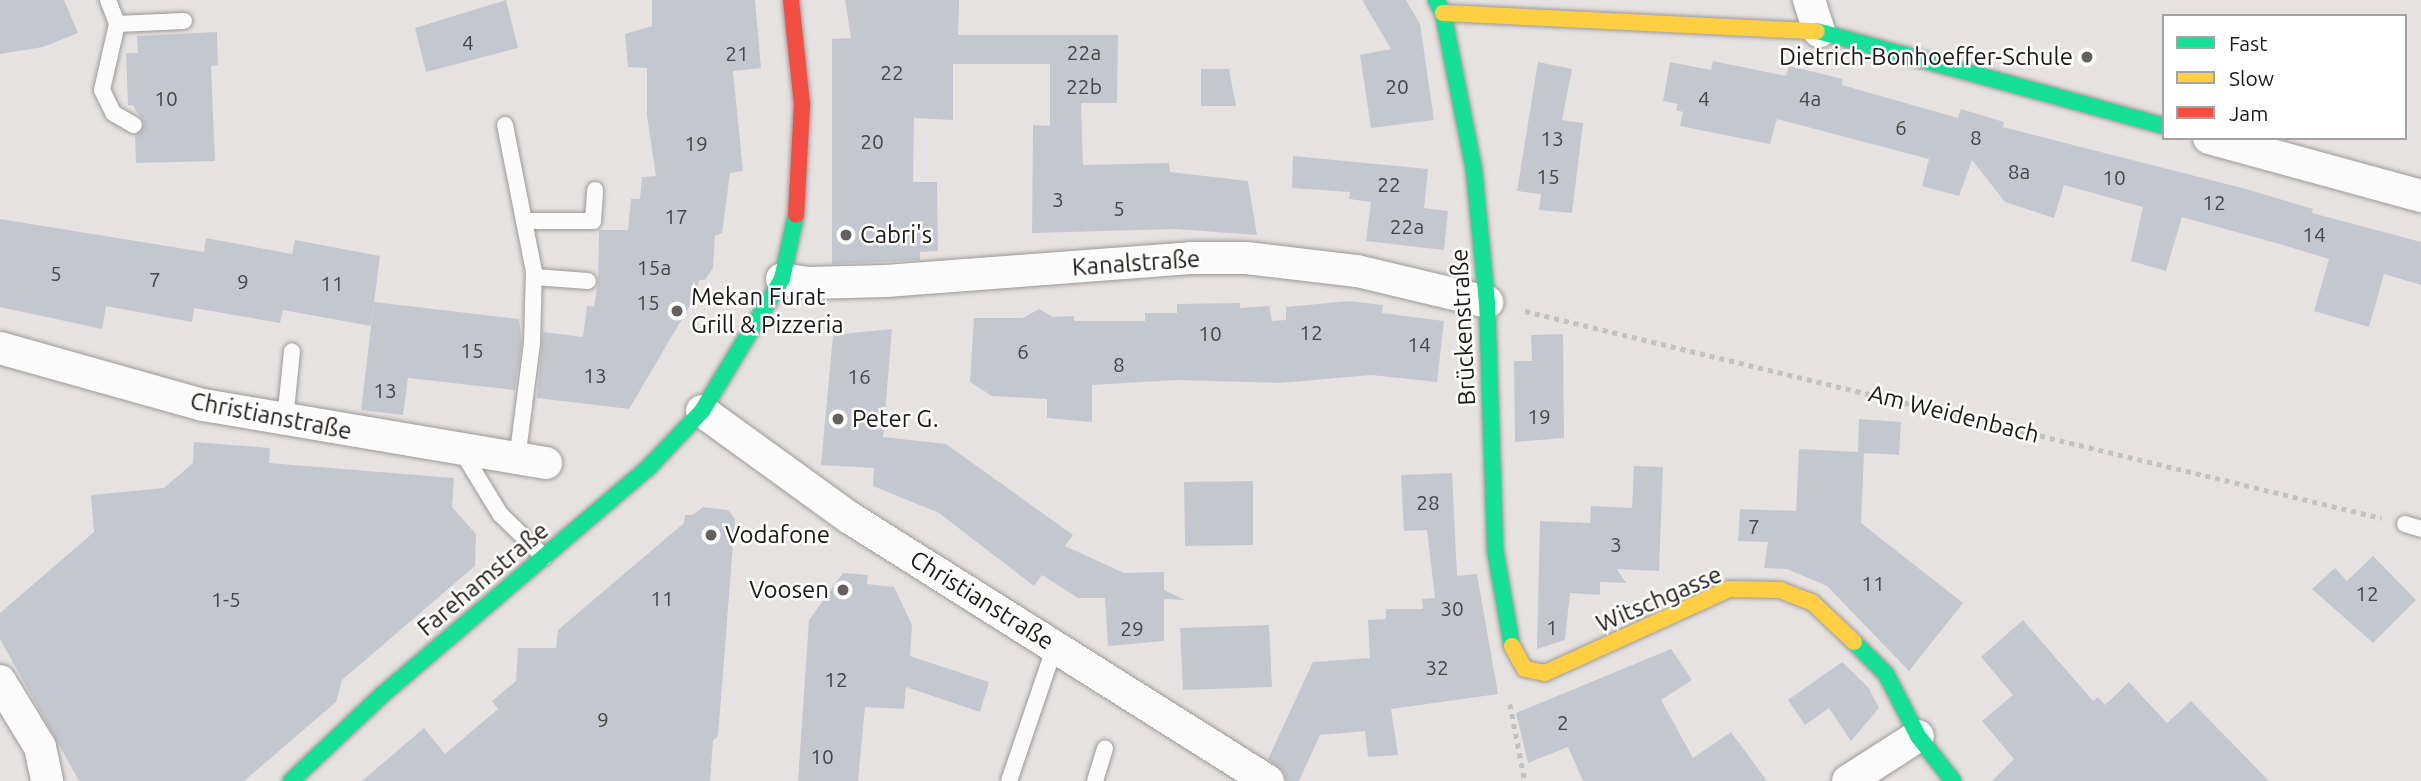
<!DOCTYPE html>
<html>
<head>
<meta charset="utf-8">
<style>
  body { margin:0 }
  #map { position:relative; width:2421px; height:781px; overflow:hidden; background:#e6e2e2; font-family:Ubuntu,sans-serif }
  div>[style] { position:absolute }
  .building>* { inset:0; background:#c4c8ce }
  .path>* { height:4.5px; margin-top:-2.25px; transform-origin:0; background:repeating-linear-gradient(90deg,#c2c2c2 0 5px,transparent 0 10px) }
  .roads { filter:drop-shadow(0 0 2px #9c9998) drop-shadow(0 0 2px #9c9998) }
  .lane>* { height:16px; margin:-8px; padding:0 8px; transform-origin:8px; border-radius:8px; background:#fbfbfb }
  .street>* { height:32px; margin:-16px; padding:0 16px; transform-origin:16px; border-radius:16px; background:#fbfbfb }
  .fast>* { height:16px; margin:-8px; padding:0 8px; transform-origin:8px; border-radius:8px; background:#16e098 }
  .slow>* { height:16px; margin:-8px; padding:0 8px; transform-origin:8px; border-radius:8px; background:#ffcf43 }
  .jam>* { height:16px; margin:-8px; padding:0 8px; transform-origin:8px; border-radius:8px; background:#f24e42 }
  .dots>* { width:19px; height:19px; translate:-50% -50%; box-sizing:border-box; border:4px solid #fff; border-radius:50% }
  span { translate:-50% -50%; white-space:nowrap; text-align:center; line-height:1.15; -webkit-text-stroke:5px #fff; paint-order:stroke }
  .number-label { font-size:21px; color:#464646 }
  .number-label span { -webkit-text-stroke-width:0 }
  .poi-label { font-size:24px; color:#1c1a19 }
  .right { translate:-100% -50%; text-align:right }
  .left { translate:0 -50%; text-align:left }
  .street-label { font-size:24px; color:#1c1a19 }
  .legend { position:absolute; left:2162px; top:14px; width:245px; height:126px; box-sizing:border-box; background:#fff; border:2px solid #a4a3a3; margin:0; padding:9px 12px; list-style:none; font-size:21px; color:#1c1a19 }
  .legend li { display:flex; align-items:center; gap:14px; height:35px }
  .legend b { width:35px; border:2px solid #a4a3a3 }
</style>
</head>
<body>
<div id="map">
  <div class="building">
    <i style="clip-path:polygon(0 0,64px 0,78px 33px,43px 47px,0 54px)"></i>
    <i style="clip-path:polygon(506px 0,518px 48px,426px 72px,415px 28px)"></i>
    <i style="clip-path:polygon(652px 0,755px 0,761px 68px,733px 71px,743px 171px,730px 173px,722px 233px,715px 236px,713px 268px,705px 280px,699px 280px,695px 297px,629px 409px,537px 398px,543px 332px,583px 337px,587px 306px,594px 307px,598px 282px,599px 230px,628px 230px,631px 199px,640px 199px,642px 177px,656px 176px,647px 116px,647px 68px,628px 67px,625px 34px,652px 26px)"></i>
    <i style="clip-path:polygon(845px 0,959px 0,958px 35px,1118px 35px,1117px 103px,1081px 103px,1083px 165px,1169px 163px,1170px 172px,1248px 181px,1257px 235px,1176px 229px,1032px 233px,1033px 125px,1050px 126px,1050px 64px,953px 64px,953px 120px,914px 118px,913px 182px,937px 182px,938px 251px,920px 252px,920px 260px,832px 264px,832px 39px,851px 38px)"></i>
    <i style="clip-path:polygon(1362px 0,1406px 0,1420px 24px,1434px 120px,1371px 128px,1360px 55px,1391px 49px)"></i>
    <i style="clip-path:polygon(217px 32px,218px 65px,211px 66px,215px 161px,136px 163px,135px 135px,144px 124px,133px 105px,128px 105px,126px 53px,138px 53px,137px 36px)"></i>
    <i style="clip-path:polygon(1713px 61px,1786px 76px,1789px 66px,1843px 79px,1842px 85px,1958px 118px,1961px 109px,2004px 122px,2003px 127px,2246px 189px,2313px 209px,2312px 213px,2421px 242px,2421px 285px,2384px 274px,2369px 327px,2314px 311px,2329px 259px,2283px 245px,2182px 217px,2166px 271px,2131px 261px,2143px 207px,2064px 185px,2054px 218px,2005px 202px,1972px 160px,1959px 196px,1922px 186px,1929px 159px,1777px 119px,1770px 144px,1680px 126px,1683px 112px,1676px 110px,1678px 104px,1663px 101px,1670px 62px,1711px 70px)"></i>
    <i style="clip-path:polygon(1538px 62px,1572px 69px,1562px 120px,1583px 123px,1572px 213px,1539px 210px,1541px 194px,1517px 191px)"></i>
    <i style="clip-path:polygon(1201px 69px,1229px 69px,1236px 106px,1201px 106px)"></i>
    <i style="clip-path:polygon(1293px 156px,1428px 169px,1424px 208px,1448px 211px,1444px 250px,1366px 241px,1371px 202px,1349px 199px,1350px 192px,1292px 188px)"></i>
    <i style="clip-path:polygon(0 219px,204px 252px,206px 238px,292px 254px,295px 240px,380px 256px,371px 326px,283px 310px,280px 323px,194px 308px,192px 322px,106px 306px,102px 329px,0 307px)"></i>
    <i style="clip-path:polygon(1349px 301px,1383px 305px,1382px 313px,1444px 321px,1437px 382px,1371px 375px,1280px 383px,1178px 380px,1092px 385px,1092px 422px,1047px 418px,1047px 399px,992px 396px,970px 382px,974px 318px,1023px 318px,1039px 309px,1053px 317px,1074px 316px,1074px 321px,1145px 321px,1145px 313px,1177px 313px,1177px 304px,1240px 303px,1240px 308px,1269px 306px,1272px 321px,1286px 320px,1286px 307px)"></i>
    <i style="clip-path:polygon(374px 302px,519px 319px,522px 342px,515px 390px,408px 378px,403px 415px,361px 410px)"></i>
    <i style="clip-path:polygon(892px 329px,883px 437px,946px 444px,1073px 535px,1065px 546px,1124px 573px,1164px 572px,1164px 590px,1185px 600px,1164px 599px,1164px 641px,1108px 646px,1105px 598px,1078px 598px,1042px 575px,1034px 586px,939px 513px,873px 486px,874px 468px,821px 465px,833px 335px)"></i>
    <i style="clip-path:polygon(1563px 334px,1564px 438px,1515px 442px,1514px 361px,1532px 361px,1531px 335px)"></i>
    <i style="clip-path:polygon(1859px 419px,1901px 422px,1899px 455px,1864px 453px,1861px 523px,1963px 603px,1909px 671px,1827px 586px,1787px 569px,1764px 568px,1768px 542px,1738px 541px,1740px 509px,1796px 511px,1799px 449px,1858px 452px)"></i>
    <i style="clip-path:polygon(194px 442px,270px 448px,269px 463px,454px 478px,452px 507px,476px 534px,475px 566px,342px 680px,336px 702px,244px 781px,79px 781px,0 639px,0 613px,94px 532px,91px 495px,164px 488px,193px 463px)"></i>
    <i style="clip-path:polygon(1634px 466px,1663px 467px,1659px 571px,1617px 569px,1626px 583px,1600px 582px,1600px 595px,1570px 593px,1565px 640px,1537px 649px,1540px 521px,1590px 523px,1591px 506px,1632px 508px)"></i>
    <i style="clip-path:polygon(1452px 473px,1457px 576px,1477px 574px,1498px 694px,1391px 709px,1398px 755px,1368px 757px,1365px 731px,1320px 735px,1299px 781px,1286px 781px,1284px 772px,1268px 759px,1313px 662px,1370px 658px,1368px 620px,1386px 619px,1386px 609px,1423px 609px,1422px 599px,1435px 598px,1427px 530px,1404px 531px,1401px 475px)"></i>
    <i style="clip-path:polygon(1253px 481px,1253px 545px,1185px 546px,1184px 482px)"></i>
    <i style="clip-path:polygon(703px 507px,728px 510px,735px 519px,718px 736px,713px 741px,710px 781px,362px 781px,424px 728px,445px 754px,498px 709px,492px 701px,516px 681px,518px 648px,556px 648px,558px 630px,684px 523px,685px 515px,693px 515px)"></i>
    <i style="clip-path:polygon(2373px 556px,2416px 600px,2373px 643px,2312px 589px,2335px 568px,2347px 581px)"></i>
    <i style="clip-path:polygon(843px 573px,868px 575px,867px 584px,894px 587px,912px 625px,910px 656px,989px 682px,980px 712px,906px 687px,904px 709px,865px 707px,858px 781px,798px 781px,809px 620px)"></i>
    <i style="clip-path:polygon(2023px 620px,2093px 701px,2098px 697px,2105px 705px,2129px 682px,2167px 723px,2191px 701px,2269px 781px,1992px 781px,2014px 759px,1982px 721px,2013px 695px,1981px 657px)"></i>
    <i style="clip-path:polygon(1269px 625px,1272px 687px,1183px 690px,1180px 628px)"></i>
    <i style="clip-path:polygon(1671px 649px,1692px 680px,1661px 700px,1693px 758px,1731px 732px,1767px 781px,1583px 781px,1568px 747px,1528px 763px,1516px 713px)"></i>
    <i style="clip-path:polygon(1842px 662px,1868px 687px,1879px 708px,1851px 741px,1829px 708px,1805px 725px,1788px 700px)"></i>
  </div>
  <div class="path">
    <i style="left:1525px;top:311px;width:881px;rotate:13.59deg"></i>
    <i style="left:1510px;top:704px;width:78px;rotate:79deg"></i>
  </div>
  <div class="roads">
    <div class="lane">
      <i style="left:108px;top:0;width:26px;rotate:69deg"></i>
      <i style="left:117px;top:24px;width:67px;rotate:-2.6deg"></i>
      <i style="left:117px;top:24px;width:68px;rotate:102.8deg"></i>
      <i style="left:102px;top:90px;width:25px;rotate:64deg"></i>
      <i style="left:113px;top:113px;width:24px;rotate:30deg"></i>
      <i style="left:505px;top:125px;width:149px;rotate:78.8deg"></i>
      <i style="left:534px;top:271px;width:72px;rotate:91.6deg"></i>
      <i style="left:532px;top:343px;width:118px;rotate:97.3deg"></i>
      <i style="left:524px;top:221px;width:69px"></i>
      <i style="left:593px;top:221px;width:31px;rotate:-86deg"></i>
      <i style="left:534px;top:277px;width:54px;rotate:4.2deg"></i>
      <i style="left:285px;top:420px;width:69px;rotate:-84.2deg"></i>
      <i style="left:461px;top:450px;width:75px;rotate:58.6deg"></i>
      <i style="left:500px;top:514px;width:62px;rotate:44.3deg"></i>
      <i style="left:2405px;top:524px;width:17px;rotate:17deg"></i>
      <i style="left:1009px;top:781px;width:143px;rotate:-71.2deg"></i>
      <i style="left:1095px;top:781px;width:34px;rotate:-73deg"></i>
    </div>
    <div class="street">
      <i style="left:1809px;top:0;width:33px;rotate:72deg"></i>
      <i style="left:2209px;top:138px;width:220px;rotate:15.3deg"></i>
      <i style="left:782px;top:279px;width:25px;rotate:9deg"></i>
      <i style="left:807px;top:283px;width:79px;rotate:-1.5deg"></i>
      <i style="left:886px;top:281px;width:305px;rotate:-4.3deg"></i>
      <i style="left:1190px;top:258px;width:56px"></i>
      <i style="left:1246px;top:258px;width:112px;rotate:6.7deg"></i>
      <i style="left:1357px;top:271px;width:134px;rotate:13.4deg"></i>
      <i style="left:0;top:348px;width:211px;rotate:15.7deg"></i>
      <i style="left:203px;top:405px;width:348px;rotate:9.6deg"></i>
      <i style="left:702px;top:411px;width:183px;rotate:35.9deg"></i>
      <i style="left:850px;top:518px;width:494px;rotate:32.2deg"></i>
      <i style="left:0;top:681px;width:77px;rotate:58.8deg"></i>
      <i style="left:40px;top:747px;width:35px;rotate:78deg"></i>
      <i style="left:1848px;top:781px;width:83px;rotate:-32.7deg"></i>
    </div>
    <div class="fast">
      <i style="left:1436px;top:0;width:15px;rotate:62deg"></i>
      <i style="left:1443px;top:13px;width:160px;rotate:78.8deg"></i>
      <i style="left:1474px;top:170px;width:133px;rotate:84.4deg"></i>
      <i style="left:1487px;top:302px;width:247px;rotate:88.1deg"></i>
      <i style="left:1495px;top:549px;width:98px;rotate:80.1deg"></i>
      <i style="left:1817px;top:31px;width:360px;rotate:15.3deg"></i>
      <i style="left:1854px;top:642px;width:45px;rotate:45deg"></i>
      <i style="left:1886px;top:674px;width:70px;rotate:62.7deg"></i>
      <i style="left:1918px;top:736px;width:57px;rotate:52.1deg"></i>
      <i style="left:291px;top:781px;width:125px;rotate:-43.4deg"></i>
      <i style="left:382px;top:695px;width:353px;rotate:-40.5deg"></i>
      <i style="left:650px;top:466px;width:76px;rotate:-46.6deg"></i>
      <i style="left:702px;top:411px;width:154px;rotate:-58.8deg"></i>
      <i style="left:782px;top:279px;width:66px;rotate:-77.7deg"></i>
    </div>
    <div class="slow">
      <i style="left:1443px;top:13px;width:374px;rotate:2.8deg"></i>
      <i style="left:1512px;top:646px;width:26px;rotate:61deg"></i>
      <i style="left:1525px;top:669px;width:20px;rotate:11deg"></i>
      <i style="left:1545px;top:673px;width:202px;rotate:-24.5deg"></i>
      <i style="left:1729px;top:589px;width:51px;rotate:1.1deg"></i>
      <i style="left:1780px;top:590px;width:34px;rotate:21deg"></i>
      <i style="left:1812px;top:602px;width:58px;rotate:43.6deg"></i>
    </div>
    <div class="jam">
      <i style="left:791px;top:0;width:106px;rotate:84deg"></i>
      <i style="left:802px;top:105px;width:110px;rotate:93.1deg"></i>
    </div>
  </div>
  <div class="dots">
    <i style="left:2087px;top:57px;background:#63605f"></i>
    <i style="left:846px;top:235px;background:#63605f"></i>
    <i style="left:677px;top:311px;background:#63605f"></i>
    <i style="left:838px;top:419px;background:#63605f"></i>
    <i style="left:711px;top:535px;background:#63605f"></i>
    <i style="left:843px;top:590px;background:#63605f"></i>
  </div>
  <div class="number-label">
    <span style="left:468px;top:42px">4</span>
    <span style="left:1084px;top:52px">22a</span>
    <span style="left:737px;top:53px">21</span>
    <span style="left:892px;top:72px">22</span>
    <span style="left:1084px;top:86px">22b</span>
    <span style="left:1397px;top:86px">20</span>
    <span style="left:166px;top:98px">10</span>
    <span style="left:1704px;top:98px">4</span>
    <span style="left:1810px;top:98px">4a</span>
    <span style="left:1901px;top:127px">6</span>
    <span style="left:1976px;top:137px">8</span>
    <span style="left:1552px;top:138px">13</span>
    <span style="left:872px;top:141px">20</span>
    <span style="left:696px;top:143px">19</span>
    <span style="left:2019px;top:171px">8a</span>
    <span style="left:1548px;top:176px">15</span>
    <span style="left:2114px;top:177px">10</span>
    <span style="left:1389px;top:184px">22</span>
    <span style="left:1058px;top:199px">3</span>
    <span style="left:2214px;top:202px">12</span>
    <span style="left:1119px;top:208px">5</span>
    <span style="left:676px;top:216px">17</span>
    <span style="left:1407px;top:226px">22a</span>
    <span style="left:2314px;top:234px">14</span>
    <span style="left:654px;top:267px">15a</span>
    <span style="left:56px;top:273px">5</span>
    <span style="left:155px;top:279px">7</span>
    <span style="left:243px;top:281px">9</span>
    <span style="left:332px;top:283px">11</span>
    <span style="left:648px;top:302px">15</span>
    <span style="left:1311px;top:332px">12</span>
    <span style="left:1210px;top:333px">10</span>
    <span style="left:1419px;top:344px">14</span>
    <span style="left:472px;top:350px">15</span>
    <span style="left:1023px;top:351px">6</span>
    <span style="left:1119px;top:364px">8</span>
    <span style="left:595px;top:375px">13</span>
    <span style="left:859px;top:376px">16</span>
    <span style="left:385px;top:390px">13</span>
    <span style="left:1539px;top:416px">19</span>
    <span style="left:1428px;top:502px">28</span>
    <span style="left:1754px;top:526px">7</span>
    <span style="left:1616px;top:544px">3</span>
    <span style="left:1873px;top:583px">11</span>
    <span style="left:2367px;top:593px">12</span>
    <span style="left:662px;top:598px">11</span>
    <span style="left:226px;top:599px">1-5</span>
    <span style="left:1452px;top:608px">30</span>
    <span style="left:1552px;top:627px">1</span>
    <span style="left:1132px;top:628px">29</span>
    <span style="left:1437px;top:667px">32</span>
    <span style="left:836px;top:679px">12</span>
    <span style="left:603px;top:719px">9</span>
    <span style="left:1563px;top:722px">2</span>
    <span style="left:822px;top:756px">10</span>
  </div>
  <div class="poi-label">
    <span class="right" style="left:2073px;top:57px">Dietrich-Bonhoeffer-Schule</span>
    <span class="left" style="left:860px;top:235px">Cabri's</span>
    <span class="left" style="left:691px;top:311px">Mekan Furat<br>Grill &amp; Pizzeria</span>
    <span class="left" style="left:852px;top:419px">Peter G.</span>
    <span class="left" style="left:725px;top:535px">Vodafone</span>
    <span class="right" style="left:829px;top:590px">Voosen</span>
  </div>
  <div class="street-label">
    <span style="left:1136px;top:263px;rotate:-4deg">Kanalstraße</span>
    <span style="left:1463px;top:327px;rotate:-93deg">Brückenstraße</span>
    <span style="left:1954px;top:414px;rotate:14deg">Am Weidenbach</span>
    <span style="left:271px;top:416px;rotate:11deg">Christianstraße</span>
    <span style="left:483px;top:579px;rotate:-40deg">Farehamstraße</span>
    <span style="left:1659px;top:599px;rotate:-23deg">Witschgasse</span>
    <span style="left:982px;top:600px;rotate:32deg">Christianstraße</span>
  </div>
  <ul class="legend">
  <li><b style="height:9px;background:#16e098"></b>Fast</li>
  <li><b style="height:9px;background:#ffcf43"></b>Slow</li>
  <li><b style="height:9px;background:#f24e42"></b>Jam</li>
  </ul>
</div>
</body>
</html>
